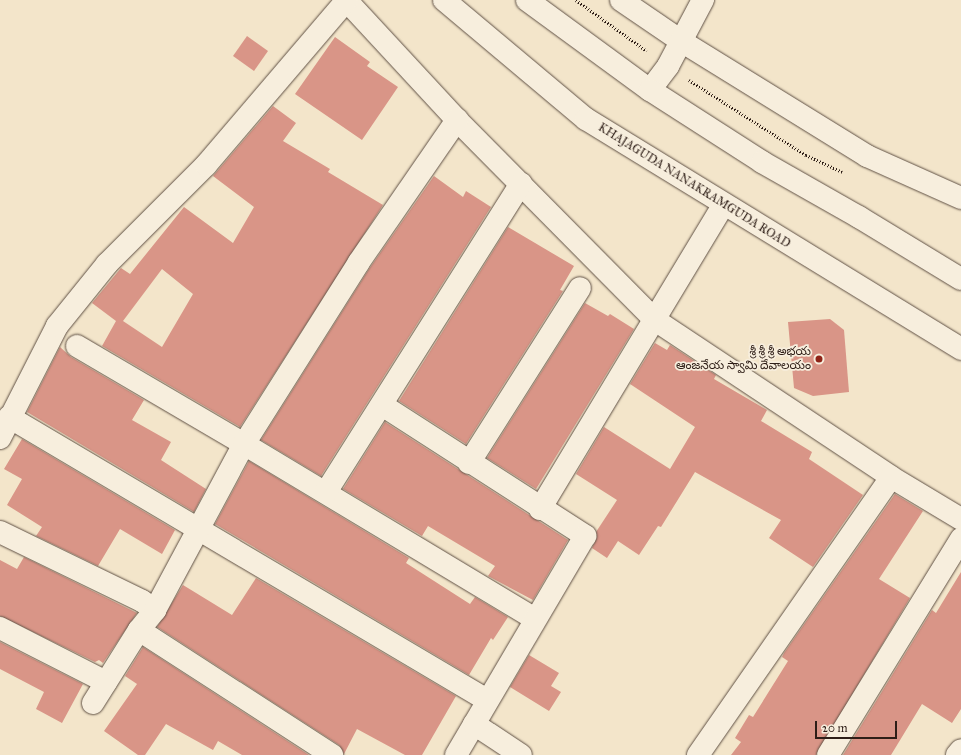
<!DOCTYPE html>
<html>
<head>
<meta charset="utf-8">
<style>
  body { margin:0 }
  #map { position:relative; width:961px; height:755px; overflow:hidden; background:#f3e5ca; font-family:"IM FELL Great Primer","Noto Sans Telugu",serif }
  div>[style] { position:absolute }
  .building>* { inset:0; background:#d99587 }
  .path>* { height:2.5px; margin-top:-1.25px; transform-origin:0; background:repeating-linear-gradient(90deg,#2e1e17 0 1px,transparent 0 3px) }
  .roads { filter:drop-shadow(0 0 1px #5f5044) drop-shadow(0 0 1px #5f5044) }
  .minor>* { height:22px; margin:-11px; padding:0 11px; transform-origin:11px; border-radius:11px; background:#f7eedd }
  .secondary>* { height:22px; margin:-11px; padding:0 11px; transform-origin:11px; border-radius:11px; background:#f7eedd }
  .dots>* { width:11px; height:11px; translate:-50% -50%; box-sizing:border-box; border:2px solid #f7eedd; border-radius:50% }
  span { translate:-50% -50%; white-space:nowrap; text-align:center; line-height:1.15; -webkit-text-stroke:3.5px #f7eedd; paint-order:stroke }
  .street-label { font-size:12px; color:#2e1e17 }
  .poi-label { font-size:12px; color:#2e1e17 }
  .right { translate:-100% -50%; text-align:right }
  .scale { position:absolute; left:815px; top:721px; width:82px; height:18px; box-sizing:border-box; border:2px solid #2e1e17; border-top:0; padding-left:5px; font-size:12px; line-height:14px; white-space:nowrap; color:#2e1e17; -webkit-text-stroke:3px #f7eedd; paint-order:stroke }
</style>
</head>
<body>
<div id="map">
  <div class="building">
    <i style="clip-path:polygon(247px 36px,268px 51px,254px 71px,233px 56px)"></i>
    <i style="clip-path:polygon(335px 37px,370px 62px,367px 66px,398px 87px,362px 140px,295px 94px)"></i>
    <i style="clip-path:polygon(evenodd,273px 106px,296px 123px,283px 141px,330px 169px,328px 172px,383px 205px,240px 427px,102px 346px,116px 321px,92px 303px,121px 268px,130px 274px,184px 207px,233px 243px,254px 207px,213px 176px,273px 106px,162px 269px,193px 294px,162px 347px,123px 321px,162px 269px)"></i>
    <i style="clip-path:polygon(434px 176px,463px 197px,466px 191px,491px 207px,321px 476px,261px 440px,369px 269px)"></i>
    <i style="clip-path:polygon(508px 227px,574px 266px,560px 290px,563px 291px,466px 444px,399px 401px)"></i>
    <i style="clip-path:polygon(585px 303px,608px 316px,610px 314px,634px 329px,536px 489px,487px 458px)"></i>
    <i style="clip-path:polygon(830px 319px,844px 330px,849px 392px,813px 396px,794px 388px,788px 322px)"></i>
    <i style="clip-path:polygon(655px 343px,667px 350px,670px 345px,716px 375px,714px 379px,767px 410px,761px 421px,812px 452px,809px 459px,863px 495px,813px 567px,769px 538px,781px 520px,695px 472px,661px 527px,658px 526px,639px 555px,618px 541px,607px 558px,592px 548px,597px 537px,596px 532px,617px 500px,576px 474px,604px 427px,670px 469px,695px 427px,630px 384px)"></i>
    <i style="clip-path:polygon(60px 347px,71px 357px,144px 400px,132px 420px,171px 442px,161px 460px,206px 489px,194px 512px,27px 412px)"></i>
    <i style="clip-path:polygon(385px 422px,568px 540px,533px 600px,488px 576px,495px 566px,428px 526px,422px 536px,343px 489px)"></i>
    <i style="clip-path:polygon(22px 439px,175px 530px,162px 554px,120px 529px,98px 566px,36px 536px,42px 527px,7px 505px,22px 479px,4px 469px)"></i>
    <i style="clip-path:polygon(249px 461px,409px 558px,406px 563px,470px 604px,475px 597px,508px 617px,493px 640px,491px 638px,469px 675px,215px 524px)"></i>
    <i style="clip-path:polygon(895px 494px,923px 511px,879px 579px,910px 598px,816px 755px,731px 755px,741px 742px,735px 738px,749px 715px,753px 717px,788px 661px,782px 657px,784px 653px)"></i>
    <i style="clip-path:polygon(24px 557px,137px 613px,103px 663px,99px 660px,95px 662px,0 616px,0 560px,17px 569px)"></i>
    <i style="clip-path:polygon(961px 572px,961px 709px,952px 723px,922px 704px,891px 755px,843px 755px,932px 610px,936px 613px)"></i>
    <i style="clip-path:polygon(256px 578px,456px 696px,422px 755px,405px 755px,357px 729px,344px 754px,339px 745px,157px 627px,183px 585px,232px 615px)"></i>
    <i style="clip-path:polygon(0 642px,83px 684px,62px 723px,36px 709px,44px 692px,0 669px)"></i>
    <i style="clip-path:polygon(143px 647px,309px 755px,242px 755px,218px 741px,213px 750px,166px 724px,145px 755px,138px 755px,104px 731px,137px 684px,125px 676px)"></i>
    <i style="clip-path:polygon(529px 655px,559px 673px,551px 686px,561px 692px,549px 711px,510px 687px)"></i>
  </div>
  <div class="path">
    <i style="left:576px;top:0;width:87px;rotate:35.7deg"></i>
    <i style="left:689px;top:80px;width:139px;rotate:32.7deg"></i>
    <i style="left:806px;top:155px;width:40px;rotate:25deg"></i>
  </div>
  <div class="roads">
    <div class="minor">
      <i style="left:346px;top:0;width:163px;rotate:47.2deg"></i>
      <i style="left:457px;top:120px;width:281px;rotate:45.3deg"></i>
      <i style="left:655px;top:320px;width:283px;rotate:33.6deg"></i>
      <i style="left:891px;top:477px;width:82px;rotate:31deg"></i>
      <i style="left:621px;top:0;width:73px;rotate:34.3deg"></i>
      <i style="left:681px;top:41px;width:219px;rotate:31.7deg"></i>
      <i style="left:867px;top:156px;width:103px;rotate:24.1deg"></i>
      <i style="left:650px;top:90px;width:30px;rotate:-53deg"></i>
      <i style="left:668px;top:66px;width:75px;rotate:-62.1deg"></i>
      <i style="left:77px;top:346px;width:194px;rotate:30.4deg"></i>
      <i style="left:244px;top:444px;width:338px;rotate:31deg"></i>
      <i style="left:382px;top:405px;width:242px;rotate:32.8deg"></i>
      <i style="left:585px;top:536px;width:254px;rotate:120.5deg"></i>
      <i style="left:9px;top:417px;width:555px;rotate:30.63deg"></i>
      <i style="left:0;top:438px;width:126px;rotate:-63deg"></i>
      <i style="left:57px;top:326px;width:80px;rotate:-51.1deg"></i>
      <i style="left:107px;top:264px;width:140px;rotate:-45deg"></i>
      <i style="left:206px;top:165px;width:216px;rotate:-49.5deg"></i>
      <i style="left:469px;top:463px;width:207px;rotate:-57.6deg"></i>
      <i style="left:326px;top:492px;width:365px;rotate:-57.7deg"></i>
      <i style="left:540px;top:509px;width:356px;rotate:-58.9deg"></i>
      <i style="left:0;top:532px;width:158px;rotate:25.9deg"></i>
      <i style="left:142px;top:601px;width:16px;rotate:35deg"></i>
      <i style="left:0;top:628px;width:119px;rotate:27deg"></i>
      <i style="left:139px;top:630px;width:230px;rotate:32.9deg"></i>
      <i style="left:93px;top:703px;width:86px;rotate:-57.8deg"></i>
      <i style="left:139px;top:630px;width:26px;rotate:-51deg"></i>
      <i style="left:155px;top:610px;width:188px;rotate:-61.8deg"></i>
      <i style="left:244px;top:444px;width:215px;rotate:-57.7deg"></i>
      <i style="left:359px;top:262px;width:173px;rotate:-55.4deg"></i>
      <i style="left:474px;top:724px;width:56px;rotate:33.4deg"></i>
      <i style="left:698px;top:755px;width:338px;rotate:-55.2deg"></i>
      <i style="left:828px;top:755px;width:254px;rotate:-58.4deg"></i>
      <i style="left:957px;top:755px;width:6px;rotate:-51deg"></i>
    </div>
    <div class="secondary">
      <i style="left:444px;top:0;width:185px;rotate:40deg"></i>
      <i style="left:586px;top:119px;width:440px;rotate:31.5deg"></i>
      <i style="left:527px;top:0;width:152px;rotate:36.2deg"></i>
      <i style="left:650px;top:90px;width:133px;rotate:32.7deg"></i>
      <i style="left:762px;top:162px;width:112px;rotate:29.6deg"></i>
      <i style="left:859px;top:217px;width:119px;rotate:31.3deg"></i>
    </div>
  </div>
  <div class="dots">
    <i style="left:819px;top:359px;background:#8f2418"></i>
  </div>
  <div class="street-label">
    <span style="left:694px;top:186px;rotate:32deg">KHAJAGUDA NANAKRAMGUDA ROAD</span>
  </div>
  <div class="poi-label">
    <span class="right" style="left:811px;top:359px">శ్రీ శ్రీ శ్రీ అభయ<br>ఆంజనేయ స్వామి దేవాలయం</span>
  </div>
  <div class="scale">20 m</div>
</div>
</body>
</html>
